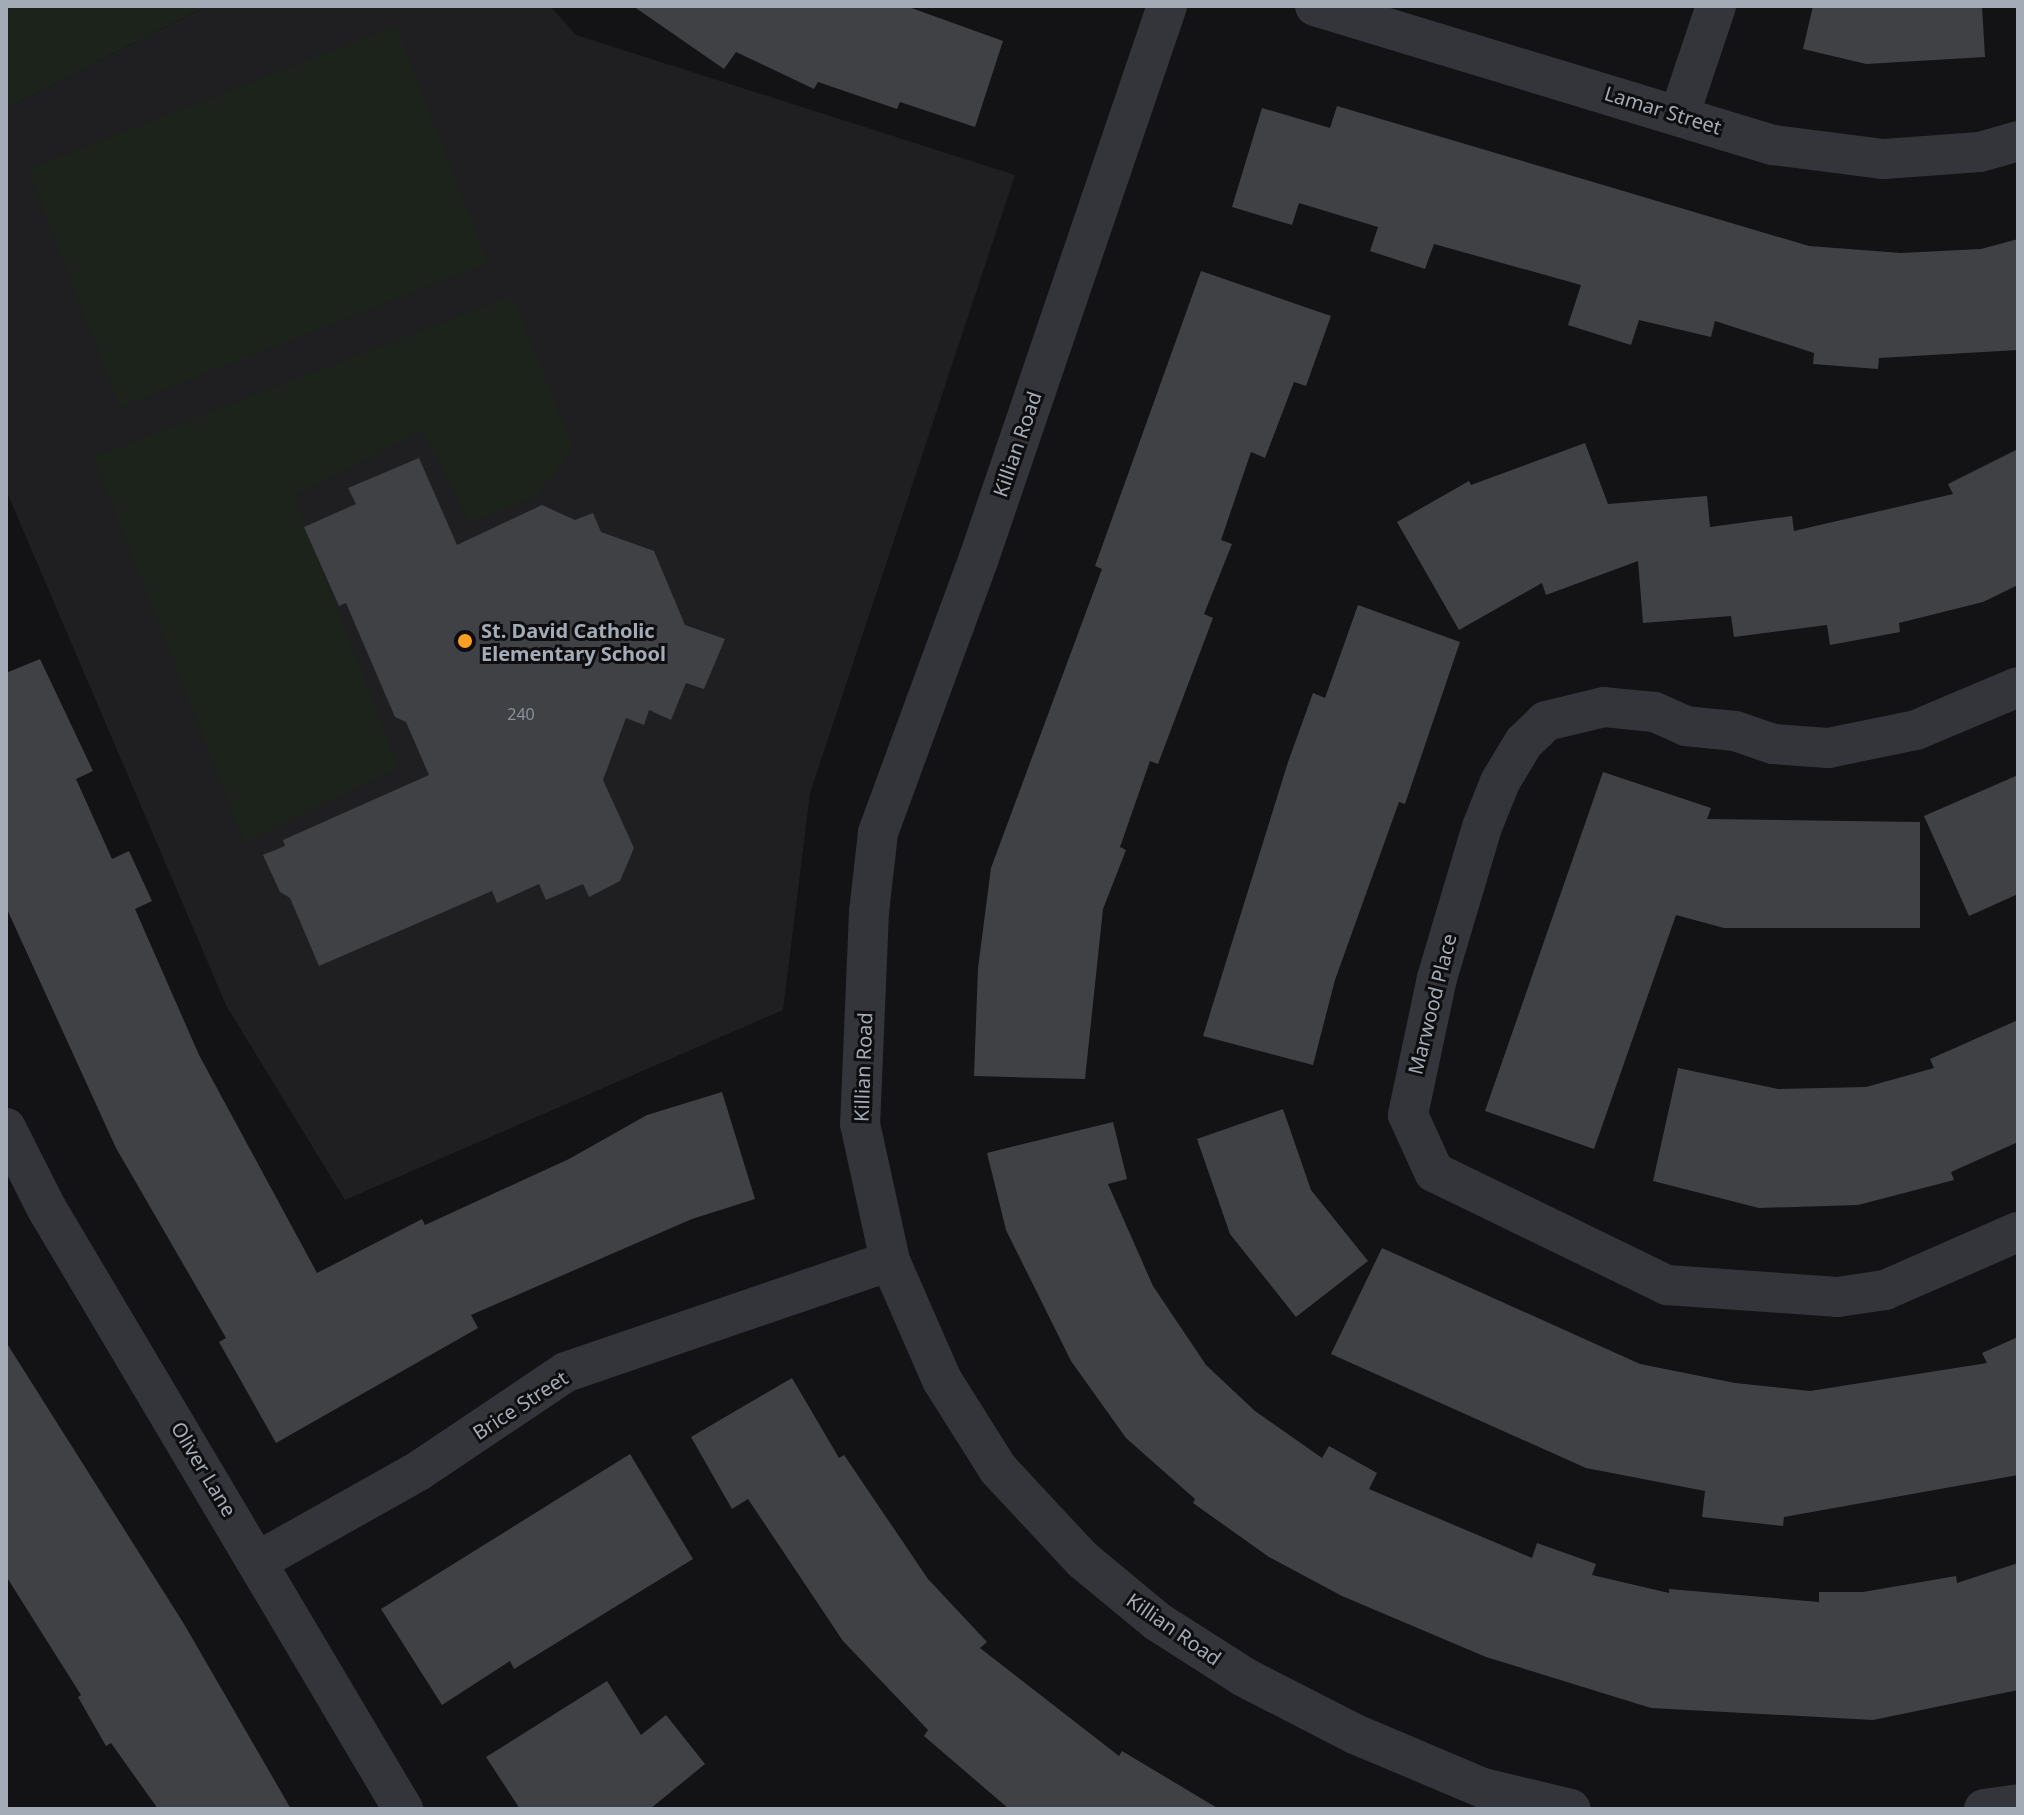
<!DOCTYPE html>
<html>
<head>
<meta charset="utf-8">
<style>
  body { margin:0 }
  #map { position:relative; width:2024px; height:1815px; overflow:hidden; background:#131315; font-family:"Noto Sans",sans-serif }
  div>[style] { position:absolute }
  .built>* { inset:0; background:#1f1f22 }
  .green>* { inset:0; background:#1b231b }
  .building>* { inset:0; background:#3f4145 }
  .minor>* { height:40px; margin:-20px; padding:0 20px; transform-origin:20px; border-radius:20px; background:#33353a }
  .dots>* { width:22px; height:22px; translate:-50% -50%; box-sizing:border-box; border:4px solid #0e0e10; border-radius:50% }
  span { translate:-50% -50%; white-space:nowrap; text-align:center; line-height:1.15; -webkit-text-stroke:6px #0e0e10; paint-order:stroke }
  .number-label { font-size:16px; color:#8a909a }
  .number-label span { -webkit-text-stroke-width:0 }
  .street-label { font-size:20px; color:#a3abb7 }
  .poi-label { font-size:20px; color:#a3abb7; font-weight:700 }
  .left { translate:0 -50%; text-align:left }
  .frame { position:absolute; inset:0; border:8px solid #a3abb7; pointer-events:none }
</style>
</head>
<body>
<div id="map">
  <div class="built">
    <i style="clip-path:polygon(207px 6px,550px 6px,576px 35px,1015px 175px,810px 793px,783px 1010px,345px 1200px,226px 1005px,6px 490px,6px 108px)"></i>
  </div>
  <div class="green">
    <i style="clip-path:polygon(6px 6px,207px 6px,6px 108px)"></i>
    <i style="clip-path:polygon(396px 26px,488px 263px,120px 407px,28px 169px)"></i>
    <i style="clip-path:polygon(512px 296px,573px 447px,540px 494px,470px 523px,422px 430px,294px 496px,398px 767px,245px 843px,94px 457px)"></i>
  </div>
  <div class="building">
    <i style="clip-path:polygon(633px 6px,906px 6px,1003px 41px,975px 127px,900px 102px,897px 109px,818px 82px,814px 89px,736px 52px,724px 69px)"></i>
    <i style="clip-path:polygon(1813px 6px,1982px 6px,1985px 57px,1866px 64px,1803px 49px)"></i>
    <i style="clip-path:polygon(1337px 106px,1809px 246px,1901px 253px,1981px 249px,2018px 239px,2018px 350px,1879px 358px,1878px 369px,1813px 364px,1814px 353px,1715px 321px,1711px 337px,1639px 320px,1631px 345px,1568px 325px,1581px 285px,1434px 244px,1425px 269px,1370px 251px,1378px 227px,1299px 203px,1292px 225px,1232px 207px,1262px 108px,1330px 128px)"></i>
    <i style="clip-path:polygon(1201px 271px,1331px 316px,1306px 386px,1294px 382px,1265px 458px,1251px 452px,1221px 540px,1232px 544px,1204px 614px,1213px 618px,1158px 764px,1150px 761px,1120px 847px,1126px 850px,1103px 909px,1085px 1079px,974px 1076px,978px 968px,991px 868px,1102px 569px,1095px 566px)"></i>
    <i style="clip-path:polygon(1585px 443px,1608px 504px,1707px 496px,1710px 527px,1792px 516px,1794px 531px,1953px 494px,1948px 484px,2018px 449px,2018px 585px,1983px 602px,1899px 623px,1900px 632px,1830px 645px,1827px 625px,1734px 637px,1731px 616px,1643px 623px,1638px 561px,1546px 595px,1542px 583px,1459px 630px,1397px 522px,1469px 481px,1471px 485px)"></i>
    <i style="clip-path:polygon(419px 458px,457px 545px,542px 505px,575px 520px,593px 513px,601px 532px,654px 551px,685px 625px,725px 639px,704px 689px,686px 683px,671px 720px,649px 710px,644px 725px,626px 718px,603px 780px,634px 848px,620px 881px,589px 897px,583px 884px,546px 900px,539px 884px,497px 903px,492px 891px,319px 966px,290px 898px,280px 892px,263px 855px,285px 846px,283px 840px,429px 775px,406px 722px,395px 717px,346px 603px,339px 606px,304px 527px,356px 504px,348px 488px)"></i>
    <i style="clip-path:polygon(1358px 605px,1460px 642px,1405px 804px,1399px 802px,1335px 980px,1313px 1065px,1203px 1036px,1288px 762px,1313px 693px,1325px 698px)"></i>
    <i style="clip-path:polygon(40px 659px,93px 771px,76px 779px,112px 859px,129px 851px,152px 901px,135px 909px,199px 1055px,317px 1273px,422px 1219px,425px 1225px,569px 1159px,647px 1115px,722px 1092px,755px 1199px,692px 1219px,471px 1315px,478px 1328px,276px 1443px,219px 1342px,226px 1338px,116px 1148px,6px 907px,6px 673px)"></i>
    <i style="clip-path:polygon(1603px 772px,1711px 808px,1707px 819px,1920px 822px,1920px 928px,1724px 928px,1676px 915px,1594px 1149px,1485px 1111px)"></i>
    <i style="clip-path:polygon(2018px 775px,2018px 894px,1969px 916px,1924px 816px)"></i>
    <i style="clip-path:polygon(2018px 1020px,2018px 1142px,1951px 1172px,1954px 1180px,1858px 1205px,1759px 1208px,1653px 1181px,1678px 1068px,1778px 1089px,1866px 1087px,1934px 1068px,1930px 1059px)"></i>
    <i style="clip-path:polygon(1283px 1109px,1311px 1190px,1368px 1261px,1296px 1317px,1230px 1234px,1197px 1139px)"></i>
    <i style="clip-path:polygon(1113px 1122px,1127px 1179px,1108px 1184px,1153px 1286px,1206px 1365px,1255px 1411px,1322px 1458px,1329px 1446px,1377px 1473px,1369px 1489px,1532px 1558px,1537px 1543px,1596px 1564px,1592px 1575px,1669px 1593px,1669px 1589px,1819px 1602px,1819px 1592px,1863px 1592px,1956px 1576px,1957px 1583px,2018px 1563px,2018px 1690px,1873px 1720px,1651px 1708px,1486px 1657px,1342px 1596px,1269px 1557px,1193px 1503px,1195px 1499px,1126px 1438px,1071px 1361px,1006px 1230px,987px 1153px)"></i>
    <i style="clip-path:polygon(1382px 1248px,1640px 1364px,1735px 1383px,1810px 1391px,1987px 1363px,1982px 1353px,2018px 1337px,2018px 1475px,1784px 1517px,1783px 1526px,1702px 1517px,1705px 1491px,1586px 1468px,1331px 1354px)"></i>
    <i style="clip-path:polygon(6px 1342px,184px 1624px,291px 1809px,158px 1809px,111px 1743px,106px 1746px,78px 1697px,81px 1695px,6px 1576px)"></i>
    <i style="clip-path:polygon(792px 1378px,839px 1458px,844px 1455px,928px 1579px,987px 1642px,980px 1648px,1119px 1756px,1122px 1751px,1219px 1809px,1009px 1809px,924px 1736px,928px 1730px,843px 1641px,748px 1499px,732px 1509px,691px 1437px)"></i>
    <i style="clip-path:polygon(630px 1454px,693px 1559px,514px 1669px,510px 1661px,442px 1705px,381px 1609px)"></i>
    <i style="clip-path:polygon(607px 1681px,641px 1735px,666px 1715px,705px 1764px,650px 1809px,520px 1809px,486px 1757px)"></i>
  </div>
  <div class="minor">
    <i style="left:1167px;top:6px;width:583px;rotate:108.81deg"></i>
    <i style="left:979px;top:558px;width:293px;rotate:110.2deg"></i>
    <i style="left:878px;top:833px;width:80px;rotate:96.5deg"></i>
    <i style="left:869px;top:912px;width:212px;rotate:92.4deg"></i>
    <i style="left:860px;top:1124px;width:140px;rotate:77.6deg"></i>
    <i style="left:890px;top:1261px;width:130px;rotate:66.4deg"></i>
    <i style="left:942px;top:1380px;width:105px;rotate:57.8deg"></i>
    <i style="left:998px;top:1469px;width:125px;rotate:47deg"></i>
    <i style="left:1083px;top:1560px;width:97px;rotate:39.6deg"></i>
    <i style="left:1158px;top:1622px;width:102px;rotate:32.6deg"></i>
    <i style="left:1244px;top:1677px;width:125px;rotate:27.2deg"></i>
    <i style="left:1355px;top:1734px;width:139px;rotate:22.9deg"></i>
    <i style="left:1483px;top:1788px;width:90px;rotate:13.4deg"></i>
    <i style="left:1315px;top:6px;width:479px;rotate:16.9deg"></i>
    <i style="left:1773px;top:145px;width:112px;rotate:7.2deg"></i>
    <i style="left:1884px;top:159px;width:96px;rotate:-4.2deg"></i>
    <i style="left:1980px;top:152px;width:40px;rotate:-16deg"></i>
    <i style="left:1679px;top:116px;width:116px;rotate:-71.4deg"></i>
    <i style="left:2018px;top:687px;width:111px;rotate:157.1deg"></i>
    <i style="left:1916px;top:730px;width:90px;rotate:168.4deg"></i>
    <i style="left:1828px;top:748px;width:55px;rotate:-175.8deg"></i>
    <i style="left:1773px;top:744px;width:40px;rotate:-161.1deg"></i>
    <i style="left:1735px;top:731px;width:49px;rotate:-174.2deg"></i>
    <i style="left:1686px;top:726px;width:35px;rotate:-156deg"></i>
    <i style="left:1654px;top:712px;width:50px;rotate:-174.3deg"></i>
    <i style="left:1604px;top:707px;width:60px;rotate:166.4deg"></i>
    <i style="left:1546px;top:721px;width:30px;rotate:136deg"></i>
    <i style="left:1524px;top:742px;width:47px;rotate:121deg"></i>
    <i style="left:1500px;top:782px;width:48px;rotate:111.8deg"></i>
    <i style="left:1482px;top:827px;width:158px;rotate:106.6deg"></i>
    <i style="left:1437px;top:978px;width:140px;rotate:102deg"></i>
    <i style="left:1408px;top:1115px;width:63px;rotate:65.5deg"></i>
    <i style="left:1434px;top:1172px;width:259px;rotate:25.9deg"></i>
    <i style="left:1667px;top:1285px;width:171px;rotate:4deg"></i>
    <i style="left:1838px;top:1297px;width:48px;rotate:-8.5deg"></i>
    <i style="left:1885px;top:1290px;width:145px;rotate:-23.6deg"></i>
    <i style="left:6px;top:1128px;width:91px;rotate:63.2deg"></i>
    <i style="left:47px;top:1209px;width:698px;rotate:59.32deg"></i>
    <i style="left:260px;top:1560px;width:180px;rotate:-29.3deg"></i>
    <i style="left:417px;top:1472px;width:179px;rotate:-33.9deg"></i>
    <i style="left:566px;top:1372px;width:342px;rotate:-18.9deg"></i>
    <i style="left:1984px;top:1809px;width:34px;rotate:-8deg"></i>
  </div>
  <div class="dots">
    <i style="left:465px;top:641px;background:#ff9f21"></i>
  </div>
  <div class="number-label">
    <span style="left:521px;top:714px">240</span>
  </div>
  <div class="street-label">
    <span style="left:1663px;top:110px;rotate:17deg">Lamar Street</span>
    <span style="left:1017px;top:444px;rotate:-71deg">Killian Road</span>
    <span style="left:1432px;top:1004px;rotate:-76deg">Marwood Place</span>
    <span style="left:863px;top:1067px;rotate:-88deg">Killian Road</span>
    <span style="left:520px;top:1405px;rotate:-33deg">Brice Street</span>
    <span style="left:204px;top:1469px;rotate:59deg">Oliver Lane</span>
    <span style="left:1174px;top:1629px;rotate:35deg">Killian Road</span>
  </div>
  <div class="poi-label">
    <span class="left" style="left:481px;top:642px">St. David Catholic<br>Elementary School</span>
  </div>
  <div class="frame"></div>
</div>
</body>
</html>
